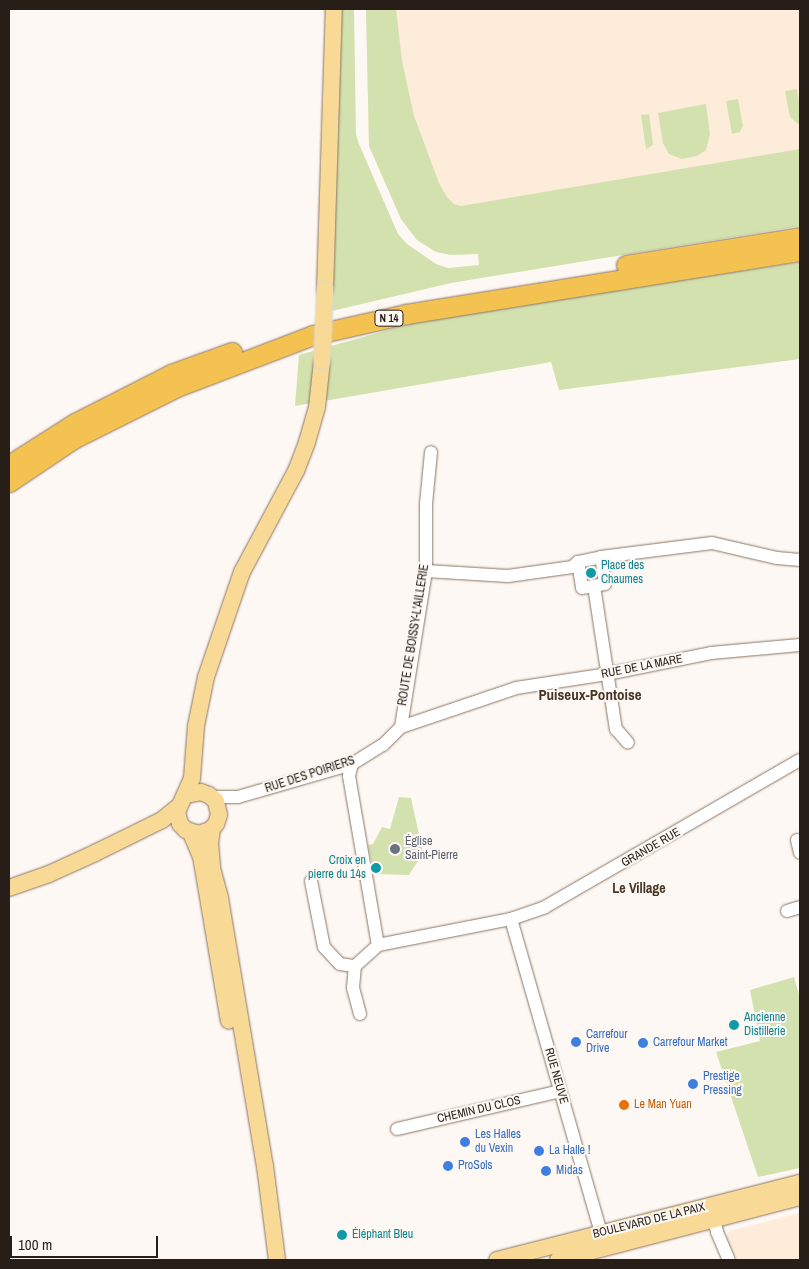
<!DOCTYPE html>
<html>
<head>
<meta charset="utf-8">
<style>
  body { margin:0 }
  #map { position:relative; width:809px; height:1269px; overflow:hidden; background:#fdf8f4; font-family:"Archivo Narrow",sans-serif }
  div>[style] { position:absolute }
  .industrial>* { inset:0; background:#feecdb }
  .green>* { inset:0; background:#d3e1ae }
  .roads { filter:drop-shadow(0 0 1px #8b7563) drop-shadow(0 0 1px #8b7563) }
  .minor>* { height:12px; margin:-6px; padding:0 6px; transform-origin:6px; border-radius:6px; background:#fff }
  .major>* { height:16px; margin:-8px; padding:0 8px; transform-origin:8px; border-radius:8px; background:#f8da96 }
  .highway>* { height:19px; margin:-9.5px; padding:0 9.5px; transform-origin:9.5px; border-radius:9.5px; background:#f3c250 }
  .bridges { filter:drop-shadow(0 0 1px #d8d6d5) drop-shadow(0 0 1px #d8d6d5) }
  .major-bridge>* { height:16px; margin:-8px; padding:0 8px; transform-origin:8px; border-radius:8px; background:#f8da96 }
  .dots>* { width:14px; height:14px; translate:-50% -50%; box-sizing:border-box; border:2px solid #fdf8f4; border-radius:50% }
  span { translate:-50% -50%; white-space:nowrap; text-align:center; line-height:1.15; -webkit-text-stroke:4px #fdf8f4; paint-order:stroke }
  .shield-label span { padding:1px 4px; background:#fdf8f4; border:1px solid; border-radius:4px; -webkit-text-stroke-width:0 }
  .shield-label { font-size:11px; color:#271e17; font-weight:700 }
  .culture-label { font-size:12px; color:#0d838f }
  .left { translate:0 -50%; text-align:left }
  .right { translate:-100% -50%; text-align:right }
  .street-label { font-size:12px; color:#271e17 }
  .worship-label { font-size:12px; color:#5b616d }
  .shop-label { font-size:12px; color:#366cbe }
  .food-label { font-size:12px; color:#c56008 }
  .neighbourhood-label { font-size:14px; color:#463322; font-weight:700 }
  .quarter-label { font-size:15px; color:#463322; font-weight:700 }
  .frame { position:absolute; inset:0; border:10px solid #271e17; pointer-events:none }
  .scale { position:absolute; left:10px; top:1236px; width:148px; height:22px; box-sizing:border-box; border:2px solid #271e17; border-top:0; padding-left:6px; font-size:15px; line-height:18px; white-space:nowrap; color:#271e17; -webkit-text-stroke:4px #fdf8f4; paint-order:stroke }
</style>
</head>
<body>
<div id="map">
  <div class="industrial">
    <i style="clip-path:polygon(366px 9px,800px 9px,800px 178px,492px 252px,464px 255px,436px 252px,417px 240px,401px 219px,369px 146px)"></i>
    <i style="clip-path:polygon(800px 1213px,800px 1260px,738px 1260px,726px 1239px,729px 1231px)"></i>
  </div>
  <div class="green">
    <i style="clip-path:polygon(339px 9px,354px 9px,356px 134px,359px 144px,398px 234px,407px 244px,436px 264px,448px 268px,479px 265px,478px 254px,451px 255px,436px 252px,417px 240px,401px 219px,369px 146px,366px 9px,396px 9px,402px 61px,414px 116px,439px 183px,447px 197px,454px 204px,461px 206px,800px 149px,800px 226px,451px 283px,332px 311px)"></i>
    <i style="clip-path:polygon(797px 89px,800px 109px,800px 123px,798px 124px,790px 117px,785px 91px)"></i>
    <i style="clip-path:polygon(738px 99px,743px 126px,740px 132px,732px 134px,726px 101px)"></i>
    <i style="clip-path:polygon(706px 104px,710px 134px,706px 150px,697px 156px,682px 159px,669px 154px,663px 143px,658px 113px)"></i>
    <i style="clip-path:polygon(649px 114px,653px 145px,646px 149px,641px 115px)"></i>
    <i style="clip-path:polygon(800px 262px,800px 359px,559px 390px,551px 362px,295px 406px,299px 355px,424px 320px)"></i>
    <i style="clip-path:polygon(399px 797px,411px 798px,423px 853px,409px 875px,374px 874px,368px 845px,373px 844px,382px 827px,390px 829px)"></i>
    <i style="clip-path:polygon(794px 977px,800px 998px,800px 1168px,758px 1177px,716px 1052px,760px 1041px,750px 990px)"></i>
  </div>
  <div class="roads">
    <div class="minor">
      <i style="left:578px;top:562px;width:26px;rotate:81deg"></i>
      <i style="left:582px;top:588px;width:23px;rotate:-10deg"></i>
      <i style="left:605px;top:584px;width:27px;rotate:-98deg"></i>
      <i style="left:426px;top:571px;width:82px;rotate:3.5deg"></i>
      <i style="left:508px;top:576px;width:65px;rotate:-8deg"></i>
      <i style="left:572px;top:567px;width:8px;rotate:-40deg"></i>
      <i style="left:578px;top:562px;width:24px;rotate:-12deg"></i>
      <i style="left:601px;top:557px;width:112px;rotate:-7.2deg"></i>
      <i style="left:712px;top:543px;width:67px;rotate:13deg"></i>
      <i style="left:777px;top:558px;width:23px;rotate:5deg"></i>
      <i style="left:594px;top:586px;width:145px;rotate:81.3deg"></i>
      <i style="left:616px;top:729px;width:18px;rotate:49deg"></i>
      <i style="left:401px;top:727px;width:158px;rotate:-80.9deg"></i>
      <i style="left:426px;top:571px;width:67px;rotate:-90deg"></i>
      <i style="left:426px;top:504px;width:52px;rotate:-84.5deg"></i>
      <i style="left:352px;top:764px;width:12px;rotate:104deg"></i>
      <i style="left:349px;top:776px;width:171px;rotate:80.3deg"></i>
      <i style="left:212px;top:797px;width:26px"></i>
      <i style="left:238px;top:797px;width:119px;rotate:-16.1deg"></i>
      <i style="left:352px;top:764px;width:36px;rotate:-32deg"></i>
      <i style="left:383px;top:745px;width:25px;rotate:-45deg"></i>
      <i style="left:401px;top:727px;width:121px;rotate:-18.7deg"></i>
      <i style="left:516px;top:688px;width:92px;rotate:-8.7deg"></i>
      <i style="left:607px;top:674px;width:106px;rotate:-11.4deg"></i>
      <i style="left:711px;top:653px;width:89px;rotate:-5.1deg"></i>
      <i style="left:797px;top:840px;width:13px;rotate:77deg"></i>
      <i style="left:311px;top:881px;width:67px;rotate:78.9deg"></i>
      <i style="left:324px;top:947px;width:23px;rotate:47deg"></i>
      <i style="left:340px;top:964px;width:15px;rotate:8deg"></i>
      <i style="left:787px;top:911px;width:14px;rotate:-17deg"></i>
      <i style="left:511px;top:919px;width:327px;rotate:74deg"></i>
      <i style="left:378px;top:945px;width:136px;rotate:-11.1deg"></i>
      <i style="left:511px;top:919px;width:36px;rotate:-19deg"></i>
      <i style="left:545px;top:907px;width:294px;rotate:-30deg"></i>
      <i style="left:360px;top:1014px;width:27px;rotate:-105deg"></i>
      <i style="left:353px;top:988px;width:22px;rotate:-85deg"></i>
      <i style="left:355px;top:966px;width:31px;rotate:-42deg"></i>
      <i style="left:397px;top:1129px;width:167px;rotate:-13.1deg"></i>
      <i style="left:712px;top:1213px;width:20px;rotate:75deg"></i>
      <i style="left:717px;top:1232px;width:30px;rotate:67deg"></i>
    </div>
    <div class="major">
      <i style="left:325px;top:290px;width:281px;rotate:-88.2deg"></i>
      <i style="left:186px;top:795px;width:15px;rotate:-11deg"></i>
      <i style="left:201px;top:792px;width:9px;rotate:21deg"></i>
      <i style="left:209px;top:795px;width:9px;rotate:41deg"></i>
      <i style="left:216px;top:801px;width:14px;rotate:78deg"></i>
      <i style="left:219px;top:815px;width:9px;rotate:108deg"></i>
      <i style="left:216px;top:824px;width:8px;rotate:135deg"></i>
      <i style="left:210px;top:830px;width:12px;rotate:160deg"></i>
      <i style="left:199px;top:834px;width:14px;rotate:-163deg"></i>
      <i style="left:186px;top:830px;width:8px;rotate:-135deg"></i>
      <i style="left:180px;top:824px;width:12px;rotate:-104deg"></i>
      <i style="left:177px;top:812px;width:37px;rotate:-66deg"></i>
      <i style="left:192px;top:778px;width:52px;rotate:-85.6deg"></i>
      <i style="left:196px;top:726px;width:50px;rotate:-78.5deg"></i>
      <i style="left:206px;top:677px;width:111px;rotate:-71.1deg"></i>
      <i style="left:242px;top:572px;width:115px;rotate:-61.9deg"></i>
      <i style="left:296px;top:471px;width:31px;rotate:-69deg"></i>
      <i style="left:307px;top:442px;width:36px;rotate:-74deg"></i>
      <i style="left:317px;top:407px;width:46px;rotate:-83.8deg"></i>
      <i style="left:212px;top:829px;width:14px;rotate:98deg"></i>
      <i style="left:210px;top:843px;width:25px;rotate:85deg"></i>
      <i style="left:212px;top:868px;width:31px;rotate:75deg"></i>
      <i style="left:220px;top:898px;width:272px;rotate:80.5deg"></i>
      <i style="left:265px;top:1166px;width:95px;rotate:82.7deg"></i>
      <i style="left:191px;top:833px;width:25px;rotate:67deg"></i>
      <i style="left:201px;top:856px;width:167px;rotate:80.4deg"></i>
      <i style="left:9px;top:888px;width:42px;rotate:-19.3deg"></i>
      <i style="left:49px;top:874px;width:51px;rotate:-24.5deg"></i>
      <i style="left:95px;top:853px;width:75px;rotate:-26.2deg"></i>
      <i style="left:162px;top:820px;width:19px;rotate:-39deg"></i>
      <i style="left:497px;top:1260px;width:313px;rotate:-14.3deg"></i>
      <i style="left:558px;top:1260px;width:250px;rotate:-14.6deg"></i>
    </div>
    <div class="highway">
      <i style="left:626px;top:265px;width:176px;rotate:-9.1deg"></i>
      <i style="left:9px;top:465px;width:78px;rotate:-32.5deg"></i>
      <i style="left:75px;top:423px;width:108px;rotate:-27deg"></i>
      <i style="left:171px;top:374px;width:65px;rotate:-19.8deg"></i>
      <i style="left:9px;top:482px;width:77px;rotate:-33.9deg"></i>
      <i style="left:73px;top:439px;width:116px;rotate:-26.6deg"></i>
      <i style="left:177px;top:387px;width:146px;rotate:-20.9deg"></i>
      <i style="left:313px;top:335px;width:95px;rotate:-12.7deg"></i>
      <i style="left:406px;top:314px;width:399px;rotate:-9.1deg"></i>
    </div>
  </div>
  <div class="bridges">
    <div class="major-bridge">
      <i style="left:322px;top:361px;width:71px;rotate:-87.6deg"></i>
    </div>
  </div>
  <div class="dots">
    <i style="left:591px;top:573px;background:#0f9aa8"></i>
    <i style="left:395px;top:849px;background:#6b7280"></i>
    <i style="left:376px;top:868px;background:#0f9aa8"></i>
    <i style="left:734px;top:1025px;background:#0f9aa8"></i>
    <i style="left:576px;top:1042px;background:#3f7fe0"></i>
    <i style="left:643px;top:1043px;background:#3f7fe0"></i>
    <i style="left:693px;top:1084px;background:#3f7fe0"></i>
    <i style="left:624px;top:1105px;background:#e8710a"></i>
    <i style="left:465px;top:1142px;background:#3f7fe0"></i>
    <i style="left:539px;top:1151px;background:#3f7fe0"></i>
    <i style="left:448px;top:1166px;background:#3f7fe0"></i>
    <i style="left:546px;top:1171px;background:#3f7fe0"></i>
    <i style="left:342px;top:1235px;background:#0f9aa8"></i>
  </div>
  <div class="shield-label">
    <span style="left:389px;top:318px">N 14</span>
  </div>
  <div class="culture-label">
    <span class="left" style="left:601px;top:573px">Place des<br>Chaumes</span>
    <span class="right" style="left:366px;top:868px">Croix en<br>pierre du 14s</span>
    <span class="left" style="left:744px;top:1025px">Ancienne<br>Distillerie</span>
    <span class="left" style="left:352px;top:1235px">Éléphant Bleu</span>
  </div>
  <div class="street-label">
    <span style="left:414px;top:635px;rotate:-81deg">ROUTE DE BOISSY-L'AILLERIE</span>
    <span style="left:642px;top:667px;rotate:-11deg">RUE DE LA MARE</span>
    <span style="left:310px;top:775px;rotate:-18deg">RUE DES POIRIERS</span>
    <span style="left:651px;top:848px;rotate:-30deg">GRANDE RUE</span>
    <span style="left:556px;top:1076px;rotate:74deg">RUE NEUVE</span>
    <span style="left:479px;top:1110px;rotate:-13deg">CHEMIN DU CLOS</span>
    <span style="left:649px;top:1221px;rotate:-14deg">BOULEVARD DE LA PAIX</span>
  </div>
  <div class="worship-label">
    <span class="left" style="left:405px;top:849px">Église<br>Saint-Pierre</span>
  </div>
  <div class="shop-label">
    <span class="left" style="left:586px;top:1042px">Carrefour<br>Drive</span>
    <span class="left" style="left:653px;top:1043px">Carrefour Market</span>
    <span class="left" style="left:703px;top:1084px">Prestige<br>Pressing</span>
    <span class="left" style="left:475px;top:1142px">Les Halles<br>du Vexin</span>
    <span class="left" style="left:549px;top:1151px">La Halle !</span>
    <span class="left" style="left:458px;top:1166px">ProSols</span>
    <span class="left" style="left:556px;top:1171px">Midas</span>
  </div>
  <div class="food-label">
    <span class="left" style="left:634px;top:1105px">Le Man Yuan</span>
  </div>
  <div class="neighbourhood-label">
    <span style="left:639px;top:888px">Le Village</span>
  </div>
  <div class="quarter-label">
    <span style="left:590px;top:695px">Puiseux-Pontoise</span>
  </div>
  <div class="frame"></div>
  <div class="scale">100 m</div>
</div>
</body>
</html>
